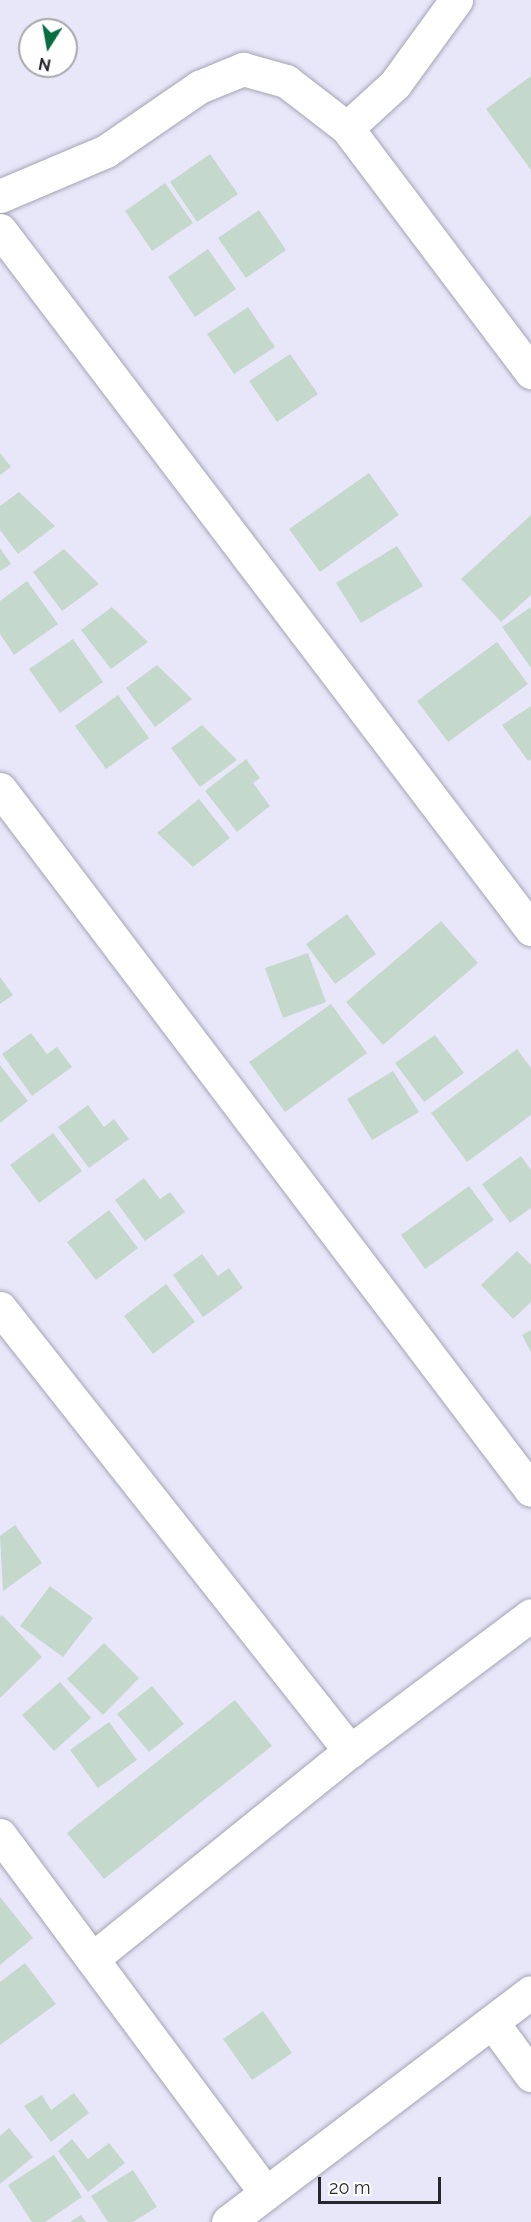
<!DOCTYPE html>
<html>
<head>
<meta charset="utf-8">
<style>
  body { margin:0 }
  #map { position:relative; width:531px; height:2222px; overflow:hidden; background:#e8e7fa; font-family:Raleway,sans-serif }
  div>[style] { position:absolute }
  .building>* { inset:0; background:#c5d8cc }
  .roads { filter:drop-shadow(0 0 2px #a5a4b6) drop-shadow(0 0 2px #a5a4b6) }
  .minor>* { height:33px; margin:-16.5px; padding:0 16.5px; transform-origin:16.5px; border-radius:16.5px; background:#fff }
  span { translate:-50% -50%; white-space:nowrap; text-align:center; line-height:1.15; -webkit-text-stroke:5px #fff; paint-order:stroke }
  .north { position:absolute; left:18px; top:18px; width:60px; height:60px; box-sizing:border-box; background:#fff; border:2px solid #a8a8ab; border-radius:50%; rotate:191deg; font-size:16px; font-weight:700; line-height:24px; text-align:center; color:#26262d }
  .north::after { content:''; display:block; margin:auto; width:21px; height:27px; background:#076c41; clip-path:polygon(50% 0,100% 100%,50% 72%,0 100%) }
  .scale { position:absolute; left:318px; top:2177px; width:123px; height:27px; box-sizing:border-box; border:3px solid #26262d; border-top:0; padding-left:8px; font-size:18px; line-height:21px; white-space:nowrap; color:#26262d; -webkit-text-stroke:4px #fff; paint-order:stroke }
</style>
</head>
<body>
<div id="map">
  <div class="building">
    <i style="clip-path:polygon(531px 76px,531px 170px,486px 109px)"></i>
    <i style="clip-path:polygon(210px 154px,238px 194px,197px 222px,170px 182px)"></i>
    <i style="clip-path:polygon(165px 183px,193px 223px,152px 251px,125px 211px)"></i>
    <i style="clip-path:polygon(259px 210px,286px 250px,246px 278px,218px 238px)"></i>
    <i style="clip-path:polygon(208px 249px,236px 289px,195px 317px,168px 277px)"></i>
    <i style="clip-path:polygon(248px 307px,275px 347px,234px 374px,207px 334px)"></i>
    <i style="clip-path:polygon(290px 354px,318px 394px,277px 422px,249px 381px)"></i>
    <i style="clip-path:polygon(0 453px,11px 467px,0 475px)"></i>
    <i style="clip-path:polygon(369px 473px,399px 515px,320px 572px,289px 529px)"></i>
    <i style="clip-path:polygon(19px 492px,55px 526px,18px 554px,0 530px,0 506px)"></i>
    <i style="clip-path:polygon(531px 515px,531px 595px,501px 622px,461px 579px)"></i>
    <i style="clip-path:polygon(397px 546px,423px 586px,361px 623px,336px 583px)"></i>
    <i style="clip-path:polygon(0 548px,11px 564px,0 571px)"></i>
    <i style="clip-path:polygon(64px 549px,99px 584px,62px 611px,33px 572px)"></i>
    <i style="clip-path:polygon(27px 581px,58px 624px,14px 655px,0 634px,0 601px)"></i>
    <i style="clip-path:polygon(112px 607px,148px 642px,111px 669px,81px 630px)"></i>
    <i style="clip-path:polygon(531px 607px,531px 668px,502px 627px)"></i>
    <i style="clip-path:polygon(73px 639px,103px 682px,60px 713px,29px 669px)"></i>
    <i style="clip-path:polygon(497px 642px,528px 684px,448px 742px,417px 701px)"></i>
    <i style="clip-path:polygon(157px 665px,192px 699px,155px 727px,126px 688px)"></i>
    <i style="clip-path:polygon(118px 695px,149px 738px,106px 769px,75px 726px)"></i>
    <i style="clip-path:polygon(531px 706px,531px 759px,528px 761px,502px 725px)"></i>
    <i style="clip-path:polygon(202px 725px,237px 760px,200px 787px,171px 748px)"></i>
    <i style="clip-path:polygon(246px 759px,260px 778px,253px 783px,270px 806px,237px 832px,205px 791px)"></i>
    <i style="clip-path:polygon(199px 799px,230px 838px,193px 867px,157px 833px)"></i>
    <i style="clip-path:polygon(347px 914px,376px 954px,335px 984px,306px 944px)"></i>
    <i style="clip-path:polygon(441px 921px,478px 963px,383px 1045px,346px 1002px)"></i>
    <i style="clip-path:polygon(308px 953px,326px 1002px,283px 1018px,265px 968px)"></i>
    <i style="clip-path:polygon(0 977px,13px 995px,0 1004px)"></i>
    <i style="clip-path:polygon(331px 1004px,367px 1053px,285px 1112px,249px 1062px)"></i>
    <i style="clip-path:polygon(31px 1033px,47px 1054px,57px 1047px,72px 1067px,32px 1096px,2px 1054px)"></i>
    <i style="clip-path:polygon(435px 1035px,464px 1073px,424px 1102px,395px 1063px)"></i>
    <i style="clip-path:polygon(517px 1049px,531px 1068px,531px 1115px,467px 1162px,431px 1113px)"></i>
    <i style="clip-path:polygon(0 1065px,28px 1101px,0 1123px)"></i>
    <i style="clip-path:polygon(393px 1071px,419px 1112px,372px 1140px,347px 1099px)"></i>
    <i style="clip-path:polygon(88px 1105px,104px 1127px,114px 1119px,129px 1139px,89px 1168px,58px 1127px)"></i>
    <i style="clip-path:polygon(53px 1133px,82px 1171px,39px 1203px,10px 1165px)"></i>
    <i style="clip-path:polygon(521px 1156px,531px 1170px,531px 1208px,510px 1223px,482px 1184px)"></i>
    <i style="clip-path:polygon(144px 1178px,160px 1199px,170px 1192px,185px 1212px,145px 1241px,115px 1200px)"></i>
    <i style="clip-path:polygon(469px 1186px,494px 1220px,425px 1269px,401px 1235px)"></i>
    <i style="clip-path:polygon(109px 1210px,138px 1248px,96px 1280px,67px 1242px)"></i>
    <i style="clip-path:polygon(517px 1251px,531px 1265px,531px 1302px,513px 1319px,481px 1285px)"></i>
    <i style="clip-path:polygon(202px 1254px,218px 1276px,229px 1268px,243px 1288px,203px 1317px,173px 1275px)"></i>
    <i style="clip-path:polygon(166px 1284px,195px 1322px,153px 1354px,124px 1316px)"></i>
    <i style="clip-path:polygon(531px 1330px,531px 1352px,522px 1335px)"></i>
    <i style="clip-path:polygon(15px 1525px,42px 1563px,3px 1591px,0 1536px)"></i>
    <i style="clip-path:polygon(50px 1586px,93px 1618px,63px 1657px,20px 1626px)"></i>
    <i style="clip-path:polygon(2px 1615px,42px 1657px,0 1698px,0 1617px)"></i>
    <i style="clip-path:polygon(104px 1643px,139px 1678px,103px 1715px,67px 1679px)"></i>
    <i style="clip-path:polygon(60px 1682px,91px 1718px,54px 1751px,22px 1715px)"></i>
    <i style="clip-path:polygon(152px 1686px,184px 1724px,149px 1752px,117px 1714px)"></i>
    <i style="clip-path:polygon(235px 1700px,272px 1746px,104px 1879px,67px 1833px)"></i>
    <i style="clip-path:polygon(109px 1722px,137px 1760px,98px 1788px,70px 1750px)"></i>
    <i style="clip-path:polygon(0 1897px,33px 1938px,0 1965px)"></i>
    <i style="clip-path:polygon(25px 1963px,56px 2004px,0 2045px,0 1982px)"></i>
    <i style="clip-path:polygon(263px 2011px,292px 2053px,252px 2080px,223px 2039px)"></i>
    <i style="clip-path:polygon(74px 2093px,89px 2113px,51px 2142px,24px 2106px,42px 2095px,51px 2110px)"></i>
    <i style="clip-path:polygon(9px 2128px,33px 2157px,0 2184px,0 2136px)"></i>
    <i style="clip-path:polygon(72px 2139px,88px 2159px,109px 2143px,125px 2163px,88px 2192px,58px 2151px)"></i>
    <i style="clip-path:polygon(54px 2155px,82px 2197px,45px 2222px,32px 2222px,8px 2185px)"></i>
    <i style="clip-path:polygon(133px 2170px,157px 2207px,133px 2222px,108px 2222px,91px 2196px)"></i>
    <i style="clip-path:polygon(81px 2215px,86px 2222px,70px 2222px)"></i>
  </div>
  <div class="roads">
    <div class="minor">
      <i style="left:347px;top:128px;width:65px;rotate:-42.5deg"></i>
      <i style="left:395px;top:84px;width:104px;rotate:-54deg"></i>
      <i style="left:0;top:196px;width:115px;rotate:-23deg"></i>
      <i style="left:106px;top:151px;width:113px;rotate:-34.5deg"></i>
      <i style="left:199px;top:87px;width:48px;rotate:-22.2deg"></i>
      <i style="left:243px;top:69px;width:45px;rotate:15.6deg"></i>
      <i style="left:286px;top:81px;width:77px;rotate:37.6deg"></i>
      <i style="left:347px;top:128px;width:306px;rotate:53deg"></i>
      <i style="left:0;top:230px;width:878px;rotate:52.78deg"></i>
      <i style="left:0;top:789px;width:879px;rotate:52.86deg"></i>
      <i style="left:0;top:1308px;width:565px;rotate:51.69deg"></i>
      <i style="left:0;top:1835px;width:446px;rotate:53.4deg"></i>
      <i style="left:92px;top:1959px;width:331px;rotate:-38.9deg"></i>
      <i style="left:350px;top:1751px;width:226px;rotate:-36.9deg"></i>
      <i style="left:492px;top:2022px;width:66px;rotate:53.7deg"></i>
      <i style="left:228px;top:2222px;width:380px;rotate:-37.2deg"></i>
    </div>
  </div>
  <div class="north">N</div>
  <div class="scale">20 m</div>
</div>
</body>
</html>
